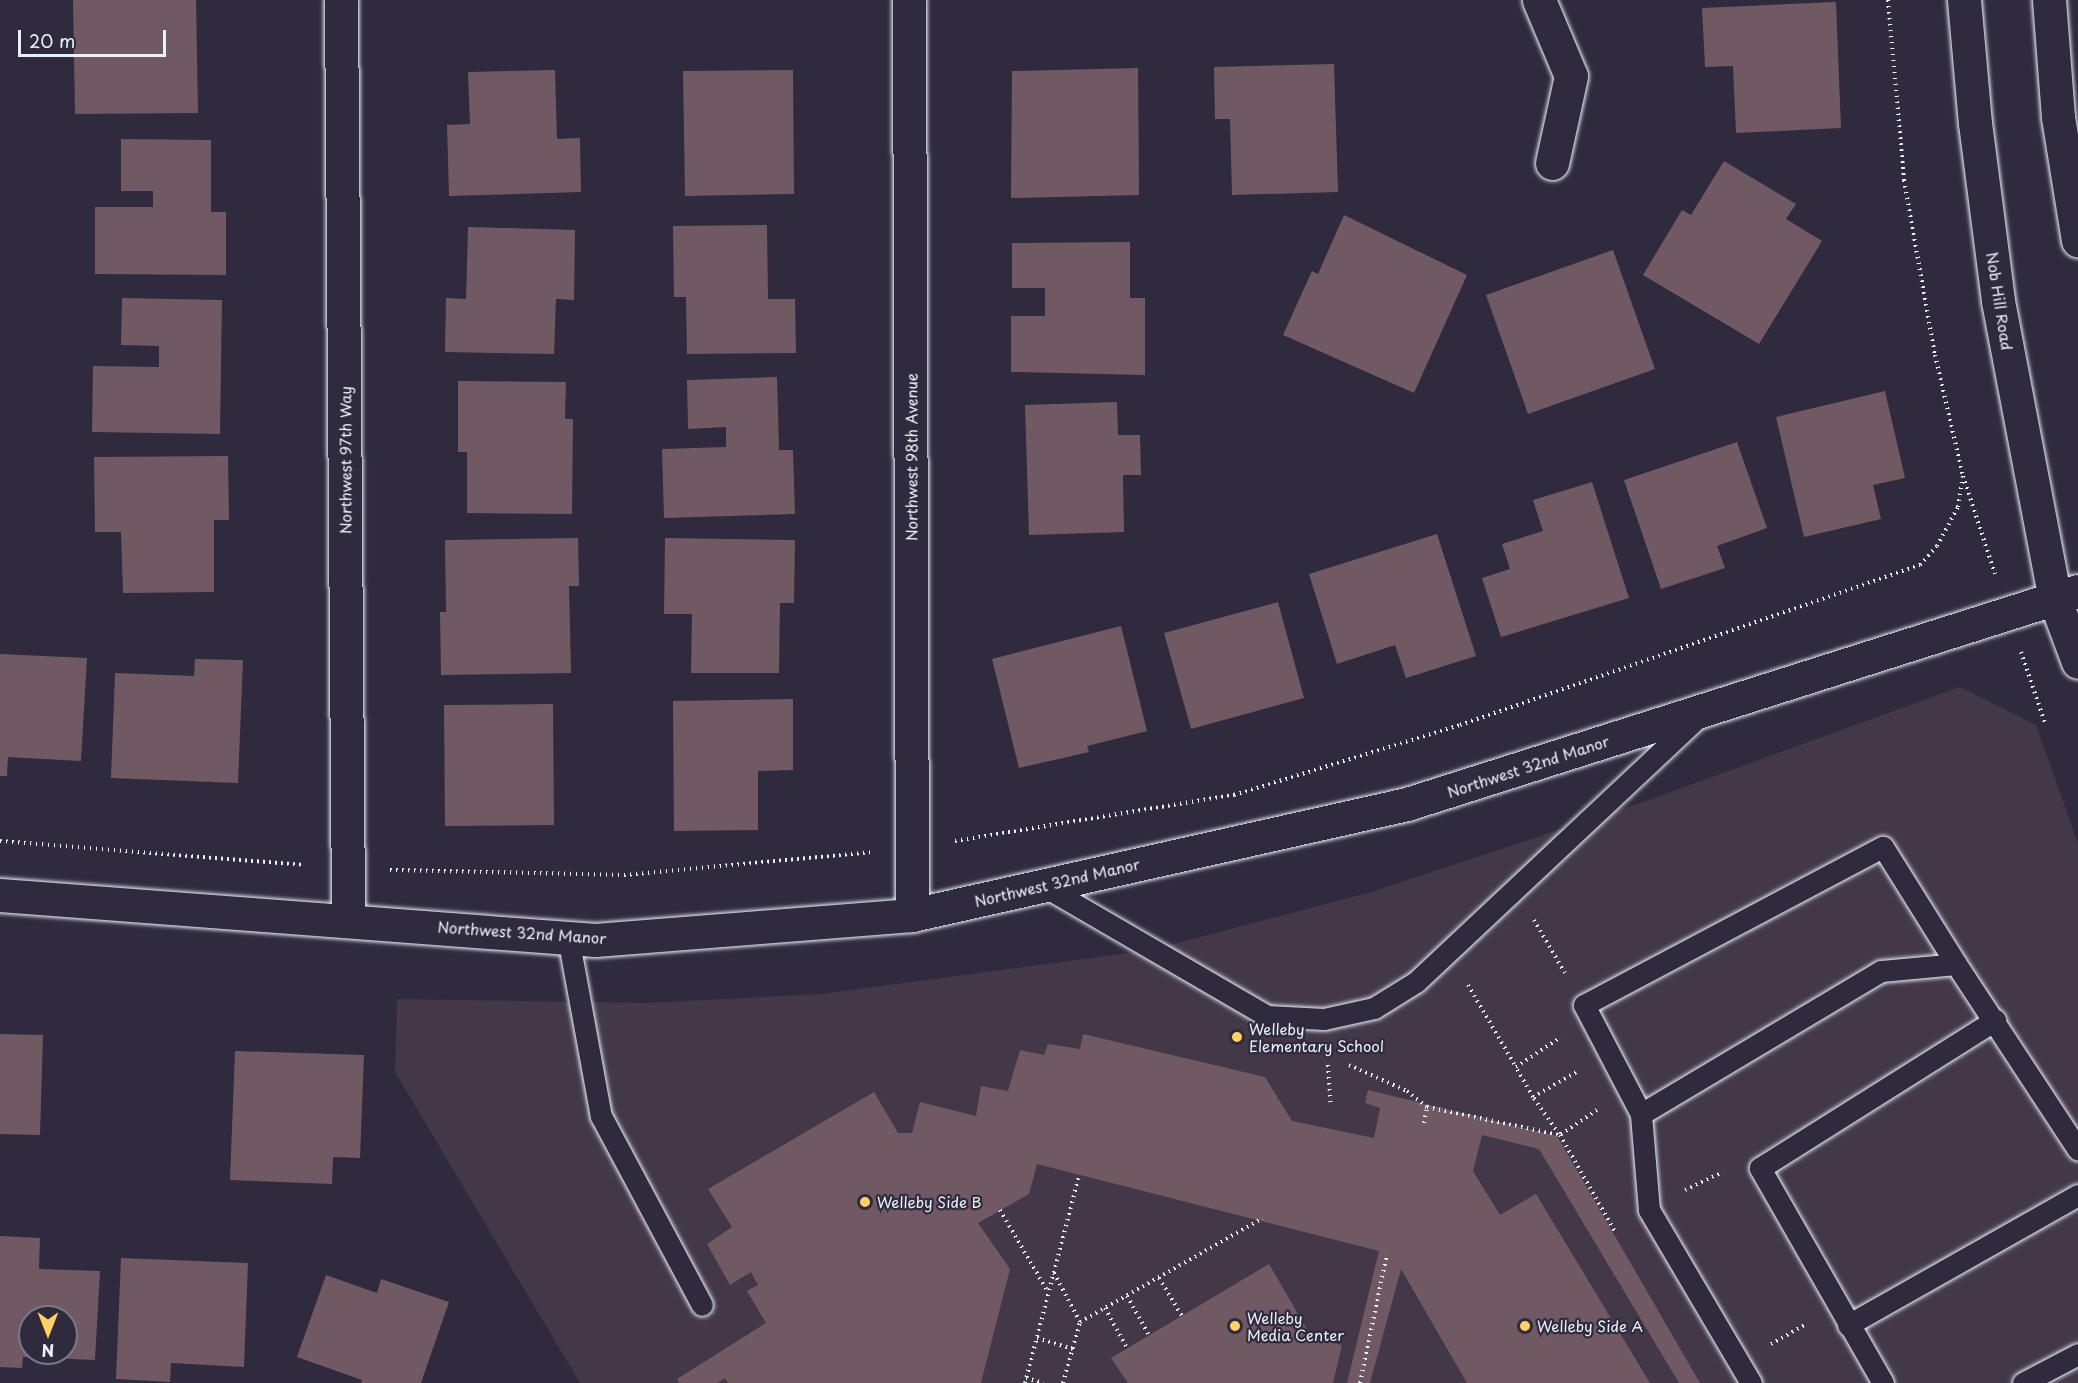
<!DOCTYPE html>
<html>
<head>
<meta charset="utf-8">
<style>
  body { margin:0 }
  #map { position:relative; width:2078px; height:1383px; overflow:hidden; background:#2f2a3d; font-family:"Playpen Sans",sans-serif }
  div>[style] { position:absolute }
  .built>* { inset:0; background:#433848 }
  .building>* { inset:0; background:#715963 }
  .path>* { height:4px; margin-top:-2px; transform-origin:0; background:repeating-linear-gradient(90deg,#e8f1f8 0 1.5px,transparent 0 6px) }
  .roads { filter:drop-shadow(0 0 2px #e8f1f8) drop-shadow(0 0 2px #e8f1f8) }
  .lane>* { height:21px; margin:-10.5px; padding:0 10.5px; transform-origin:10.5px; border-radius:10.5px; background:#2f2a3d }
  .street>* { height:33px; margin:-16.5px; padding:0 16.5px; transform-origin:16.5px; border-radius:16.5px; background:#2f2a3d }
  .secondary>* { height:33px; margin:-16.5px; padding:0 16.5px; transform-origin:16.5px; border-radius:16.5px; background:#2f2a3d }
  .dots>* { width:16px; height:16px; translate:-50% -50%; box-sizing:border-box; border:3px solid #2f2a3d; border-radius:50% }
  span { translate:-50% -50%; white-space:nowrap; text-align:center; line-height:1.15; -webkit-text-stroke:4.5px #2f2a3d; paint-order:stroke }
  .street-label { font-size:15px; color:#e8f1f8 }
  .poi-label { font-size:15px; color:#e8f1f8 }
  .left { translate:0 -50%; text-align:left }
  .north { position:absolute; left:18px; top:1305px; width:60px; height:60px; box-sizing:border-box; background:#2f2a3d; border:2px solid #797a88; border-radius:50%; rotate:180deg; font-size:16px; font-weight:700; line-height:24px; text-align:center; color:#e8f1f8 }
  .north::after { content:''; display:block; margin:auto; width:21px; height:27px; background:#ffd166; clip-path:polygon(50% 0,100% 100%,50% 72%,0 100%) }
  .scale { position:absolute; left:18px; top:30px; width:148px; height:27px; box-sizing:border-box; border:3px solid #e8f1f8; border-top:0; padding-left:8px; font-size:18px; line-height:21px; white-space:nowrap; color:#e8f1f8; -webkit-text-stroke:4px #2f2a3d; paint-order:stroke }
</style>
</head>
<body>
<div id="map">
  <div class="built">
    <i style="clip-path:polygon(1960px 687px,2036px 725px,2078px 843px,2078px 1383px,580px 1383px,395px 1072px,397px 999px,645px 1003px,821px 994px,1151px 950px,1371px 892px,1643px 802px)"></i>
  </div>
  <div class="building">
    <i style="clip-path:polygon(73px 0,196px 0,198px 113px,75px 114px)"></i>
    <i style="clip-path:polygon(1836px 2px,1841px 128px,1736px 133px,1733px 66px,1705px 67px,1702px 8px)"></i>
    <i style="clip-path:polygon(1334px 64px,1338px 192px,1232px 195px,1230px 119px,1215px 119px,1214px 67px)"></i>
    <i style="clip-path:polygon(1138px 68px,1139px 195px,1011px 198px,1012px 71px)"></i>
    <i style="clip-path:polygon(555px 70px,557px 139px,580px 138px,581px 192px,449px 196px,447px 125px,470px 124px,468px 72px)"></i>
    <i style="clip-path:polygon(793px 70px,794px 194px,685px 196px,683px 71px)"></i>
    <i style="clip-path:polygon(121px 139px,211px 140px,211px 212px,226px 212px,226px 275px,95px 274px,95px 207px,153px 207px,153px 191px,121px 191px)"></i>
    <i style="clip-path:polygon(1724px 161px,1796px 204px,1786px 219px,1822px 241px,1759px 344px,1643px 275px,1682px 210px,1691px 215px)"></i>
    <i style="clip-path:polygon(1344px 215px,1467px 275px,1414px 393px,1283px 335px,1312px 271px,1318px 274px)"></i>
    <i style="clip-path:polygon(767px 225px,768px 299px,795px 299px,796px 353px,687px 354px,686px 297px,674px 297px,673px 226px)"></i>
    <i style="clip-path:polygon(468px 227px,575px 230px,574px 300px,556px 299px,554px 354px,445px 352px,446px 298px,466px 299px)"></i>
    <i style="clip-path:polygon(1130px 242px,1130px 298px,1145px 298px,1145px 375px,1011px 372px,1011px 316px,1045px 316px,1045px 288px,1012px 288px,1012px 243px)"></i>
    <i style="clip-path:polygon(1613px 250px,1655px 369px,1528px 414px,1486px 295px)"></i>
    <i style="clip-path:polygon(122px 298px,222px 300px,220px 434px,92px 432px,93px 366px,159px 367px,159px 346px,121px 345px)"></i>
    <i style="clip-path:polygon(777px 377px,779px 450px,793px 450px,795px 514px,664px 518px,662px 449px,726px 447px,726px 427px,688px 429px,687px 380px)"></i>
    <i style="clip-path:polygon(458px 381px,566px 382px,565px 419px,573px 419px,572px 514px,467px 513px,467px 452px,458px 452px)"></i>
    <i style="clip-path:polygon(1885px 391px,1905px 478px,1873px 485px,1881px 519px,1804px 537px,1776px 417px)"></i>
    <i style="clip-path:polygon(1117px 402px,1118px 435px,1140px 435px,1141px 475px,1123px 475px,1124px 532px,1029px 535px,1025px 405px)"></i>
    <i style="clip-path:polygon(1737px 442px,1767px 528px,1717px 546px,1725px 568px,1661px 589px,1624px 480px)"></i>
    <i style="clip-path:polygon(228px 456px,229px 520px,214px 520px,214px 592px,123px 593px,121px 532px,95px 532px,94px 457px)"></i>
    <i style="clip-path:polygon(1592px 482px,1629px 598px,1501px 637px,1482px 578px,1510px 569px,1502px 544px,1543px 531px,1533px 500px)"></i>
    <i style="clip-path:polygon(1437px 534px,1476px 656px,1406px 678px,1395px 645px,1337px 664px,1309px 574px)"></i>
    <i style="clip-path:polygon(578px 538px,579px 586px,569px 586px,571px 673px,441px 675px,440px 612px,446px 612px,445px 540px)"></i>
    <i style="clip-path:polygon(665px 538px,795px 540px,794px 603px,780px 603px,779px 673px,691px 673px,692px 614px,664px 614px)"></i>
    <i style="clip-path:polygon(1278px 602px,1304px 698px,1191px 729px,1164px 633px)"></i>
    <i style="clip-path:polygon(1121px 626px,1147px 731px,1087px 746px,1089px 752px,1019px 768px,992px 659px)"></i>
    <i style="clip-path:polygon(0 654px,87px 658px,81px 761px,8px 757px,7px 776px,0 776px)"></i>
    <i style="clip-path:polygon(195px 659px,243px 660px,238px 783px,111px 778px,115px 673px,194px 676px)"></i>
    <i style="clip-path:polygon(793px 699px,793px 770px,758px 771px,758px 830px,674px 831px,673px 701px)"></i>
    <i style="clip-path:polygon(553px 704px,554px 825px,445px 826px,444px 705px)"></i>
    <i style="clip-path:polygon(0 1034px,43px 1035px,40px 1135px,0 1134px)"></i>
    <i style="clip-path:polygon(1083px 1034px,1265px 1077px,1292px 1121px,1374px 1138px,1380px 1108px,1365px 1103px,1368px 1090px,1557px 1136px,1700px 1383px,1679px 1383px,1539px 1149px,1482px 1135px,1473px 1171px,1500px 1215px,1536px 1194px,1650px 1383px,1467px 1383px,1401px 1269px,1370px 1383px,1347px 1383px,1379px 1251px,1037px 1164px,1029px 1194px,978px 1223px,1010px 1269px,981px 1383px,728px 1383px,725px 1378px,717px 1383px,679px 1383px,677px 1379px,766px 1323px,747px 1291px,758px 1285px,751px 1272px,730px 1285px,707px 1244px,732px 1227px,708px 1189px,874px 1092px,898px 1133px,912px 1133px,920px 1102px,976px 1116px,981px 1086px,1008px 1091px,1020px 1050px,1044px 1055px,1048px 1044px,1080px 1049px)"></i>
    <i style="clip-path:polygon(235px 1051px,364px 1055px,360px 1158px,333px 1157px,332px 1184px,230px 1180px)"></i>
    <i style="clip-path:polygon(evenodd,0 1236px,40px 1238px,39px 1269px,100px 1271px,95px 1360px,23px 1357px,22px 1368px,0 1367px,0 1236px,30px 1317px,66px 1317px,66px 1353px,30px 1353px,30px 1317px)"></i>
    <i style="clip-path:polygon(121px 1258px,248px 1263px,244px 1367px,171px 1363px,170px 1382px,116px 1379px)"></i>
    <i style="clip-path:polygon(1269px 1264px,1312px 1338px,1342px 1345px,1333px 1383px,1128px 1383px,1111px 1358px)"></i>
    <i style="clip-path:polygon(326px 1275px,377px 1293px,381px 1279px,449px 1302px,421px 1383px,361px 1383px,362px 1380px,297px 1357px)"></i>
  </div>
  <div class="path">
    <i style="left:1888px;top:0;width:181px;rotate:84.9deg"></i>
    <i style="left:1904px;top:180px;width:178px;rotate:80deg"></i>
    <i style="left:1935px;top:355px;width:124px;rotate:77deg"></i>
    <i style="left:2021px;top:652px;width:75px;rotate:71.3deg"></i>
    <i style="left:0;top:841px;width:305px;rotate:4.5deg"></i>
    <i style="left:955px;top:841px;width:283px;rotate:-9.4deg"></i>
    <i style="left:1234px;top:795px;width:237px;rotate:-17.2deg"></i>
    <i style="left:1460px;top:725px;width:487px;rotate:-19.2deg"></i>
    <i style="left:1920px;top:565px;width:25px;rotate:-48deg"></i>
    <i style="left:1937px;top:546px;width:44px;rotate:-61.7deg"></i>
    <i style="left:1958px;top:507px;width:31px;rotate:-81deg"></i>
    <i style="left:1963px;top:476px;width:103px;rotate:71.9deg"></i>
    <i style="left:390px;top:870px;width:234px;rotate:1.2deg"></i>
    <i style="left:624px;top:875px;width:247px;rotate:-5.3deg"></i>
    <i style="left:1534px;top:920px;width:61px;rotate:59.7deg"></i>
    <i style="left:1468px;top:985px;width:95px;rotate:59.7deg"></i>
    <i style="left:1328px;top:1065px;width:39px;rotate:86deg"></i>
    <i style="left:1349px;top:1065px;width:64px;rotate:24.1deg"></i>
    <i style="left:1407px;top:1091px;width:26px;rotate:39deg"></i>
    <i style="left:1427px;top:1107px;width:136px;rotate:11.9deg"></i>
    <i style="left:1533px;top:1097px;width:34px;rotate:-120deg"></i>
    <i style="left:1516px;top:1067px;width:54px;rotate:-33.7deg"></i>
    <i style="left:1597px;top:1110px;width:45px;rotate:146deg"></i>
    <i style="left:1560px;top:1135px;width:113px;rotate:60.3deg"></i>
    <i style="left:1424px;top:1123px;width:16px;rotate:-79deg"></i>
    <i style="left:1559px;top:1134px;width:45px;rotate:-125.1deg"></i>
    <i style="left:1533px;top:1097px;width:52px;rotate:-30deg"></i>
    <i style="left:1685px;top:1190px;width:42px;rotate:-25.3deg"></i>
    <i style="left:1000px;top:1210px;width:95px;rotate:59.7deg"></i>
    <i style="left:1054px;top:1273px;width:55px;rotate:62deg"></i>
    <i style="left:1080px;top:1322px;width:210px;rotate:-29.6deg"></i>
    <i style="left:1159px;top:1278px;width:44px;rotate:58.8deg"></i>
    <i style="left:1127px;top:1296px;width:45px;rotate:60.6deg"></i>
    <i style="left:1105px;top:1308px;width:46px;rotate:61.2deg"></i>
    <i style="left:1037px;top:1338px;width:38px;rotate:17deg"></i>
    <i style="left:1771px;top:1344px;width:40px;rotate:-29.7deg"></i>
    <i style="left:1026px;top:1378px;width:18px;rotate:16deg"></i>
    <i style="left:1025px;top:1383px;width:215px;rotate:-75.4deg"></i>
    <i style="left:1063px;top:1383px;width:63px;rotate:-74.4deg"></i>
    <i style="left:1360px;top:1383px;width:132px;rotate:-78.2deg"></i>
  </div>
  <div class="roads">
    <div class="lane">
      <i style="left:1042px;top:885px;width:260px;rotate:30.2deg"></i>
      <i style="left:1267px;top:1016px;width:57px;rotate:3deg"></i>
      <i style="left:1324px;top:1019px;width:51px;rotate:-12.4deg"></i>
      <i style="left:1374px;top:1008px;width:49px;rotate:-31.8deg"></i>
      <i style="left:1416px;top:982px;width:387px;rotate:-43.2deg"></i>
      <i style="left:568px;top:937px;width:182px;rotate:79.6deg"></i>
      <i style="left:601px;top:1116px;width:214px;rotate:61.9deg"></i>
      <i style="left:1641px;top:1114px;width:123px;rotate:-117.6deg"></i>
      <i style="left:1584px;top:1005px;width:338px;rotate:-27.9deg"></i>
      <i style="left:1883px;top:847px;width:138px;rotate:58deg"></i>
      <i style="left:1848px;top:1325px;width:264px;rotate:-29.5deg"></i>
      <i style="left:1751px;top:1383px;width:201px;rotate:-120.5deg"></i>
      <i style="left:1649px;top:1210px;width:96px;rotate:-94.8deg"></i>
      <i style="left:1641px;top:1114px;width:279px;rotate:-30.8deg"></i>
      <i style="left:1881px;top:971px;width:75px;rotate:-5.3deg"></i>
      <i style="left:1956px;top:964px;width:222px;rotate:56.7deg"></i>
      <i style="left:1883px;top:1383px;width:248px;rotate:-119.8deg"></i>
      <i style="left:1760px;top:1168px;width:278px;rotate:-32.2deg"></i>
      <i style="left:2023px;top:1383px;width:62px;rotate:-27.8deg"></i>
    </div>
    <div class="street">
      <i style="left:341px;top:0;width:920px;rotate:89.56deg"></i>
      <i style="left:909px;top:0;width:915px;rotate:89.81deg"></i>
      <i style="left:1539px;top:0;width:82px;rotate:67.2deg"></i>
      <i style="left:1571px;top:76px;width:89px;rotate:102.3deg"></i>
      <i style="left:0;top:895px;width:597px;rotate:4.33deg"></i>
      <i style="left:595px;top:940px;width:318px;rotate:-4.5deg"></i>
      <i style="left:912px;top:915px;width:507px;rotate:-12.64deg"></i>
      <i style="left:1407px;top:804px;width:704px;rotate:-17.61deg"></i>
    </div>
    <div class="secondary">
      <i style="left:1964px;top:0;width:123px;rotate:84.9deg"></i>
      <i style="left:1975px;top:123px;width:179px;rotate:82.6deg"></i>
      <i style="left:1998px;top:301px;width:304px;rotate:79.2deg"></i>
      <i style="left:2055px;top:600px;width:66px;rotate:69.6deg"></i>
      <i style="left:2049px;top:0;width:117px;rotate:85.6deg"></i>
      <i style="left:2058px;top:117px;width:125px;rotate:80.8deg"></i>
    </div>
  </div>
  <div class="dots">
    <i style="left:1237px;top:1037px;background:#ffd166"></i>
    <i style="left:865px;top:1202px;background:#ffd166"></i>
    <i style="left:1235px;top:1326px;background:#ffd166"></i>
    <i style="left:1525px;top:1326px;background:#ffd166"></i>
  </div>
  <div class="street-label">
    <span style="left:2000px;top:301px;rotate:81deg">Nob Hill Road</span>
    <span style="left:911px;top:457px;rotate:-90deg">Northwest 98th Avenue</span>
    <span style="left:345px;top:460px;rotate:-90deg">Northwest 97th Way</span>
    <span style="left:1528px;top:766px;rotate:-18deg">Northwest 32nd Manor</span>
    <span style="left:1057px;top:882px;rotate:-13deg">Northwest 32nd Manor</span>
    <span style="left:522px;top:932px;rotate:4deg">Northwest 32nd Manor</span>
  </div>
  <div class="poi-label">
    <span class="left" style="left:1249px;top:1037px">Welleby<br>Elementary School</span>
    <span class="left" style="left:877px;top:1202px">Welleby Side B</span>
    <span class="left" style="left:1247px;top:1326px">Welleby<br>Media Center</span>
    <span class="left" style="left:1537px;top:1326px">Welleby Side A</span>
  </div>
  <div class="north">N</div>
  <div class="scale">20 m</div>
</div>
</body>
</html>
